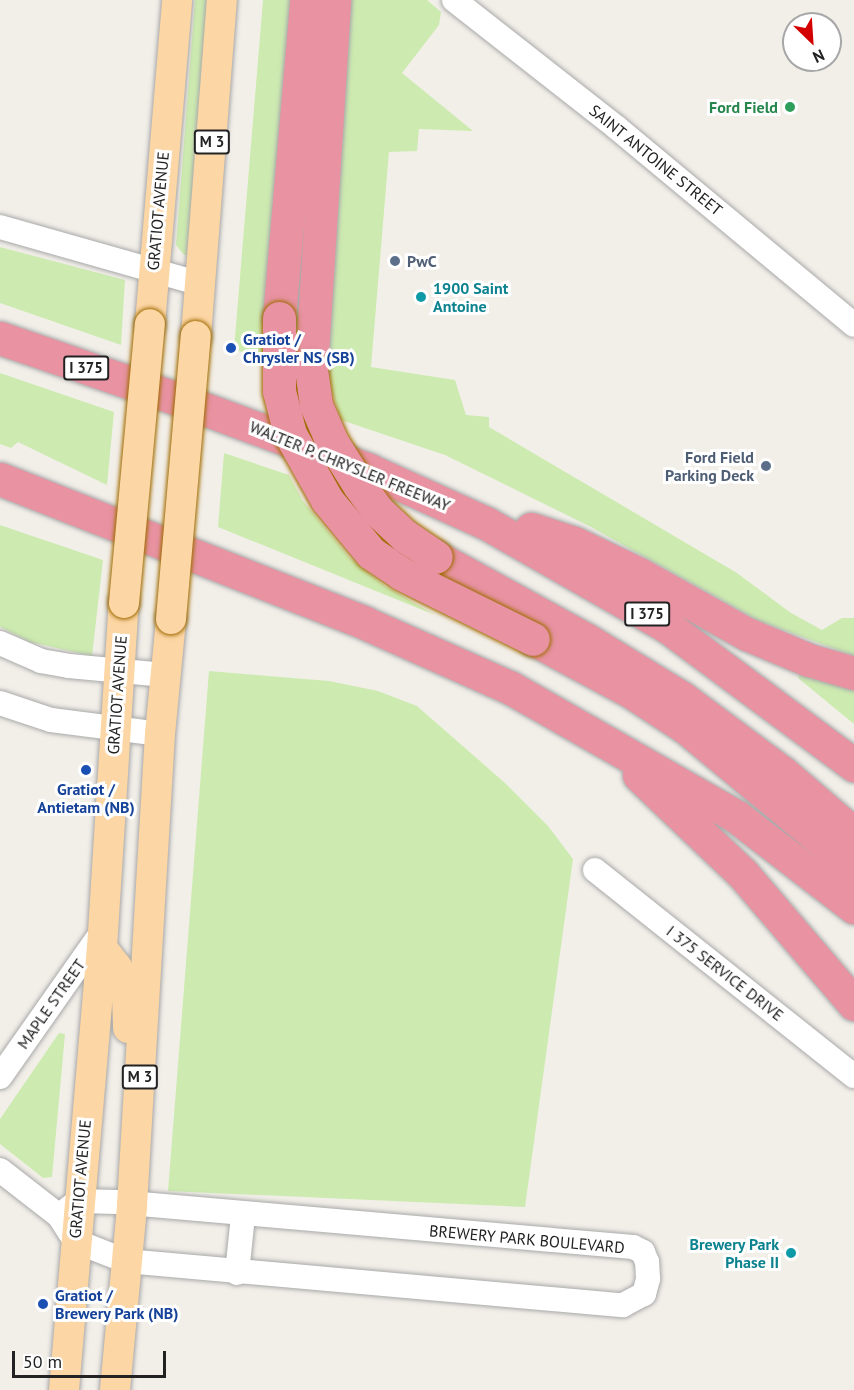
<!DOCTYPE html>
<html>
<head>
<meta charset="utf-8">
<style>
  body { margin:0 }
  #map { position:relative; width:854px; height:1390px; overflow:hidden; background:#f2efe9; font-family:"PT Sans",sans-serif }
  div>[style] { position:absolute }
  .grass>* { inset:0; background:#cdebb0 }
  .roads { filter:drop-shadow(0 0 2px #a9a9a9) drop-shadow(0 0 2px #a9a9a9) }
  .minor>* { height:24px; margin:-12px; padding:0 12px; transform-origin:12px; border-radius:12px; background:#fff }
  .major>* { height:30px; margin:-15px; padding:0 15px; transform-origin:15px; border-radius:15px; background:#fcd6a4 }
  .highway>* { height:33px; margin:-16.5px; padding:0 16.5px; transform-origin:16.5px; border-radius:16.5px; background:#e892a2 }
  .bridges { filter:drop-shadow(0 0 2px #a06b00) drop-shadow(0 0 2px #a06b00) }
  .major-bridge>* { height:30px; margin:-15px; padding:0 15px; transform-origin:15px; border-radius:15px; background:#fcd6a4 }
  .highway-bridge>* { height:33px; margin:-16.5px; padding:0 16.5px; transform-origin:16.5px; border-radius:16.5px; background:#e892a2 }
  .dots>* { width:16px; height:16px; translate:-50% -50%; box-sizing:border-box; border:3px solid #fff; border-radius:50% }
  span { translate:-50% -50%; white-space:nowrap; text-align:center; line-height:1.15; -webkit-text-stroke:6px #fff; paint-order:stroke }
  .shield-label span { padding:2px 4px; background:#fff; border:2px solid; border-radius:4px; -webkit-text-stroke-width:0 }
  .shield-label { font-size:15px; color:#222; font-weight:700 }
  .leisure-label { font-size:16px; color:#27864d; font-weight:700 }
  .right { translate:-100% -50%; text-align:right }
  .street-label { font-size:16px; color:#222 }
  .service-label { font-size:16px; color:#4e5e75; font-weight:700 }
  .left { translate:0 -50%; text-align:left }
  .culture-label { font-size:16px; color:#0d838f; font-weight:700 }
  .transit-label { font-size:16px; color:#164399; font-weight:700 }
  .north { position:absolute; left:782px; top:12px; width:60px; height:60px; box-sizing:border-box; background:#fff; border:2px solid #a7a7a7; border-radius:50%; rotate:155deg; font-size:16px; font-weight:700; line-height:24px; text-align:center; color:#222 }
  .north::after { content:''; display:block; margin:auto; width:21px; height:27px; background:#d40000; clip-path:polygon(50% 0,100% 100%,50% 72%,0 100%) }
  .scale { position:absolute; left:12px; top:1351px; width:154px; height:27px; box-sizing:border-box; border:3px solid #222; border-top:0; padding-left:8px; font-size:18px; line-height:21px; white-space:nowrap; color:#222; -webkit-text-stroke:4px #fff; paint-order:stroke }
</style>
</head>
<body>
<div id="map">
  <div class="grass">
    <i style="clip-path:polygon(195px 0,213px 0,187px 255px,184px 255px,176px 245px)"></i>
    <i style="clip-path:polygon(263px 0,292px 0,263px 361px,234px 349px)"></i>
    <i style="clip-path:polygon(348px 0,427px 0,441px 12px,439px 25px,402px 73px,473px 131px,419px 129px,417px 151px,389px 152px,371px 367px,455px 380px,466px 415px,489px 417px,489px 427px,737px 573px,791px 613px,822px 630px,842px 618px,854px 618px,854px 656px,759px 621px,591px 527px,445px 455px,341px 420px,324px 365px)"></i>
    <i style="clip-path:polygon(0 247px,125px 280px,121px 345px,0 303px)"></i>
    <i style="clip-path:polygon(0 373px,114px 412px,107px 485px,18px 442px,11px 448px,0 444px)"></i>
    <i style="clip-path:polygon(224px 453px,289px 475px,303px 501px,350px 558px,385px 586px,435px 615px,218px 527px)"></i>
    <i style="clip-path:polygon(0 525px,103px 560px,92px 656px,30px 642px,0 627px)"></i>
    <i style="clip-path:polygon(209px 671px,329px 681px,378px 691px,417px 706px,505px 783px,548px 826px,573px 859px,525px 1207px,168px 1191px)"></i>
    <i style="clip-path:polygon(801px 673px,854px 687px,854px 724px,798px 678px)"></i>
    <i style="clip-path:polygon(59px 1033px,65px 1034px,52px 1177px,43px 1178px,0 1144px,0 1119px)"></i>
  </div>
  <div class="roads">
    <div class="minor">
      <i style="left:454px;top:0;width:207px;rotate:38.1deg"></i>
      <i style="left:617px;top:128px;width:308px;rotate:39.7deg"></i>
      <i style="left:0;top:227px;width:209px;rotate:15.8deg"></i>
      <i style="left:0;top:643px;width:45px;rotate:23.7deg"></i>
      <i style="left:41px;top:661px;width:28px;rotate:10deg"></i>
      <i style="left:69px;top:666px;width:96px;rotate:5.4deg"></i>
      <i style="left:0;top:703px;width:54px;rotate:18.4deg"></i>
      <i style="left:51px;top:720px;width:110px;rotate:7.3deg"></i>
      <i style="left:595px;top:870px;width:331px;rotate:38.5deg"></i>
      <i style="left:0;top:1077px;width:177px;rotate:-54.9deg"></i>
      <i style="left:0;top:1170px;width:75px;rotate:37.9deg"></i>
      <i style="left:59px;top:1216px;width:30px;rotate:57deg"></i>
      <i style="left:75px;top:1241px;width:55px;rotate:21.4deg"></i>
      <i style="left:126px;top:1261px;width:499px;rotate:5.1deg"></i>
      <i style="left:623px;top:1305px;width:24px;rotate:-28deg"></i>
      <i style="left:644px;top:1294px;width:16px;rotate:-75deg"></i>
      <i style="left:648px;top:1279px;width:17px;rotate:-93deg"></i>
      <i style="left:647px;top:1262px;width:11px;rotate:-112deg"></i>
      <i style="left:643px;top:1252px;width:11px;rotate:-153deg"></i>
      <i style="left:633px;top:1247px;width:517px;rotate:-175.01deg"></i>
      <i style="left:118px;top:1202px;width:40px;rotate:-178.6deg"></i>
      <i style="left:78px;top:1201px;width:24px;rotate:142deg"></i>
      <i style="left:237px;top:1273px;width:57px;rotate:-84deg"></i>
    </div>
    <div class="major">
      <i style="left:150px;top:324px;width:325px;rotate:-85.2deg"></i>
      <i style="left:196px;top:336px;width:337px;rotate:-85.6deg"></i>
      <i style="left:102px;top:948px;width:24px;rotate:52deg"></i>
      <i style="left:117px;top:967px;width:32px;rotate:72deg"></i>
      <i style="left:127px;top:997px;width:31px;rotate:88deg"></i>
      <i style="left:64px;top:1390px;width:444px;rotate:-85.1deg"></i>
      <i style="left:102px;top:948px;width:346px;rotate:-86.4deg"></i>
      <i style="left:115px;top:1390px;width:186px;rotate:-84.7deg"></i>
      <i style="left:132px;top:1205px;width:472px;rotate:-86.6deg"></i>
      <i style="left:160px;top:734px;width:116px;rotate:-84.5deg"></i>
    </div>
    <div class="highway">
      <i style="left:279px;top:318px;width:319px;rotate:-85.1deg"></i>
      <i style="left:0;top:338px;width:182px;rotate:18.9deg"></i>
      <i style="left:172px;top:397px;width:210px;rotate:20.3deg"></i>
      <i style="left:369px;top:470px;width:128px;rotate:24.4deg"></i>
      <i style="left:486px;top:523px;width:210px;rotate:29.7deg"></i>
      <i style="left:668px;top:627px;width:232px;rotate:36.6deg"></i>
      <i style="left:311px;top:369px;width:370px;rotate:-86.4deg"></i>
      <i style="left:0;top:479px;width:392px;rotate:21.5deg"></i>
      <i style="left:365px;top:623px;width:160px;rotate:24deg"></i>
      <i style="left:511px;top:688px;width:260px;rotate:29.7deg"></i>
      <i style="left:737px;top:817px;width:148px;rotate:37.6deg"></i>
      <i style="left:531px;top:529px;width:45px;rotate:18deg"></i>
      <i style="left:574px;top:543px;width:72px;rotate:25.5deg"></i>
      <i style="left:639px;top:574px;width:124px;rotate:29.1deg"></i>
      <i style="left:747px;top:634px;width:67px;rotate:22.8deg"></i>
      <i style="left:809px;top:660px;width:47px;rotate:16.1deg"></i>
      <i style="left:436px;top:557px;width:172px;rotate:28.8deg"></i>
      <i style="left:587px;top:640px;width:111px;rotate:31.4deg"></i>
      <i style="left:682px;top:698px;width:126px;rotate:36.6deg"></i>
      <i style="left:783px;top:773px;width:94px;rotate:40.7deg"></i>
      <i style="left:533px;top:639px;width:110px;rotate:28.2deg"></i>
      <i style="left:630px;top:691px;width:69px;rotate:33.2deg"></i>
      <i style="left:688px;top:729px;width:189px;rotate:39.8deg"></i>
      <i style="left:833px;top:850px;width:33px;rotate:51deg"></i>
      <i style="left:639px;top:775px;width:144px;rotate:43.6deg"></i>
      <i style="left:743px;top:874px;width:171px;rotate:49.5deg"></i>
    </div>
  </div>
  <div class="bridges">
    <div class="major-bridge">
      <i style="left:124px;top:603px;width:280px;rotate:-84.7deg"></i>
      <i style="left:171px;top:619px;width:284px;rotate:-85deg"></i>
    </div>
    <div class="highway-bridge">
      <i style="left:279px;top:318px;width:73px;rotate:90deg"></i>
      <i style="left:279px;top:391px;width:44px;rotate:75.7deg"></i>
      <i style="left:290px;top:434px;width:76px;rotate:60.7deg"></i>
      <i style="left:327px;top:500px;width:69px;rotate:50.3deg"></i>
      <i style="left:371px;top:553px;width:37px;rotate:34deg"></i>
      <i style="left:402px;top:574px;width:146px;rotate:26.4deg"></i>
      <i style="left:311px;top:369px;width:36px;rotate:82deg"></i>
      <i style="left:316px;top:405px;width:40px;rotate:66.6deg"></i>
      <i style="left:332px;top:442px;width:51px;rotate:57.9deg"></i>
      <i style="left:359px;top:485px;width:32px;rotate:54deg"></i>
      <i style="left:378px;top:511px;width:37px;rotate:43deg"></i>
      <i style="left:405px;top:536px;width:37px;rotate:34deg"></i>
    </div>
  </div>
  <div class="dots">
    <i style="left:790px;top:107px;background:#2e9e5b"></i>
    <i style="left:395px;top:261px;background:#5c6f8a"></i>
    <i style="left:421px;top:297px;background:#0f9aa8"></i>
    <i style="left:231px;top:348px;background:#1a4fb4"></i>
    <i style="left:766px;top:466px;background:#5c6f8a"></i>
    <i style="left:86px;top:770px;background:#1a4fb4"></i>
    <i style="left:791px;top:1253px;background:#0f9aa8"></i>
    <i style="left:43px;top:1304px;background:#1a4fb4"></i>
  </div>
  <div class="shield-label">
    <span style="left:212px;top:142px">M 3</span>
    <span style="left:86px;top:368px">I 375</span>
    <span style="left:647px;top:614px">I 375</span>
    <span style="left:140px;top:1077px">M 3</span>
  </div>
  <div class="leisure-label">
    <span class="right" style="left:778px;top:107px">Ford Field</span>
  </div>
  <div class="street-label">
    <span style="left:656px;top:160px;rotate:39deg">SAINT ANTOINE STREET</span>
    <span style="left:158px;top:211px;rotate:-85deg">GRATIOT AVENUE</span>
    <span style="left:350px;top:466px;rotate:22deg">WALTER P. CHRYSLER FREEWAY</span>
    <span style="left:117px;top:695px;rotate:-86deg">GRATIOT AVENUE</span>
    <span style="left:725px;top:973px;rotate:38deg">I 375 SERVICE DRIVE</span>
    <span style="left:51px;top:1004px;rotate:-55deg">MAPLE STREET</span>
    <span style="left:80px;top:1179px;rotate:-85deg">GRATIOT AVENUE</span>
    <span style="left:527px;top:1239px;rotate:5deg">BREWERY PARK BOULEVARD</span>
  </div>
  <div class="service-label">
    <span class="left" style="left:407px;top:261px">PwC</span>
    <span class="right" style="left:754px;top:466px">Ford Field<br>Parking Deck</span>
  </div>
  <div class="culture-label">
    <span class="left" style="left:433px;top:297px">1900 Saint<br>Antoine</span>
    <span class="right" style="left:779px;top:1253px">Brewery Park<br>Phase II</span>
  </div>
  <div class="transit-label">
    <span class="left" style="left:243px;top:348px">Gratiot /<br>Chrysler NS (SB)</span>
    <span style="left:86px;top:798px">Gratiot /<br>Antietam (NB)</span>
    <span class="left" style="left:55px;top:1304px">Gratiot /<br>Brewery Park (NB)</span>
  </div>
  <div class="north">N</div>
  <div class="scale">50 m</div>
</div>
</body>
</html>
